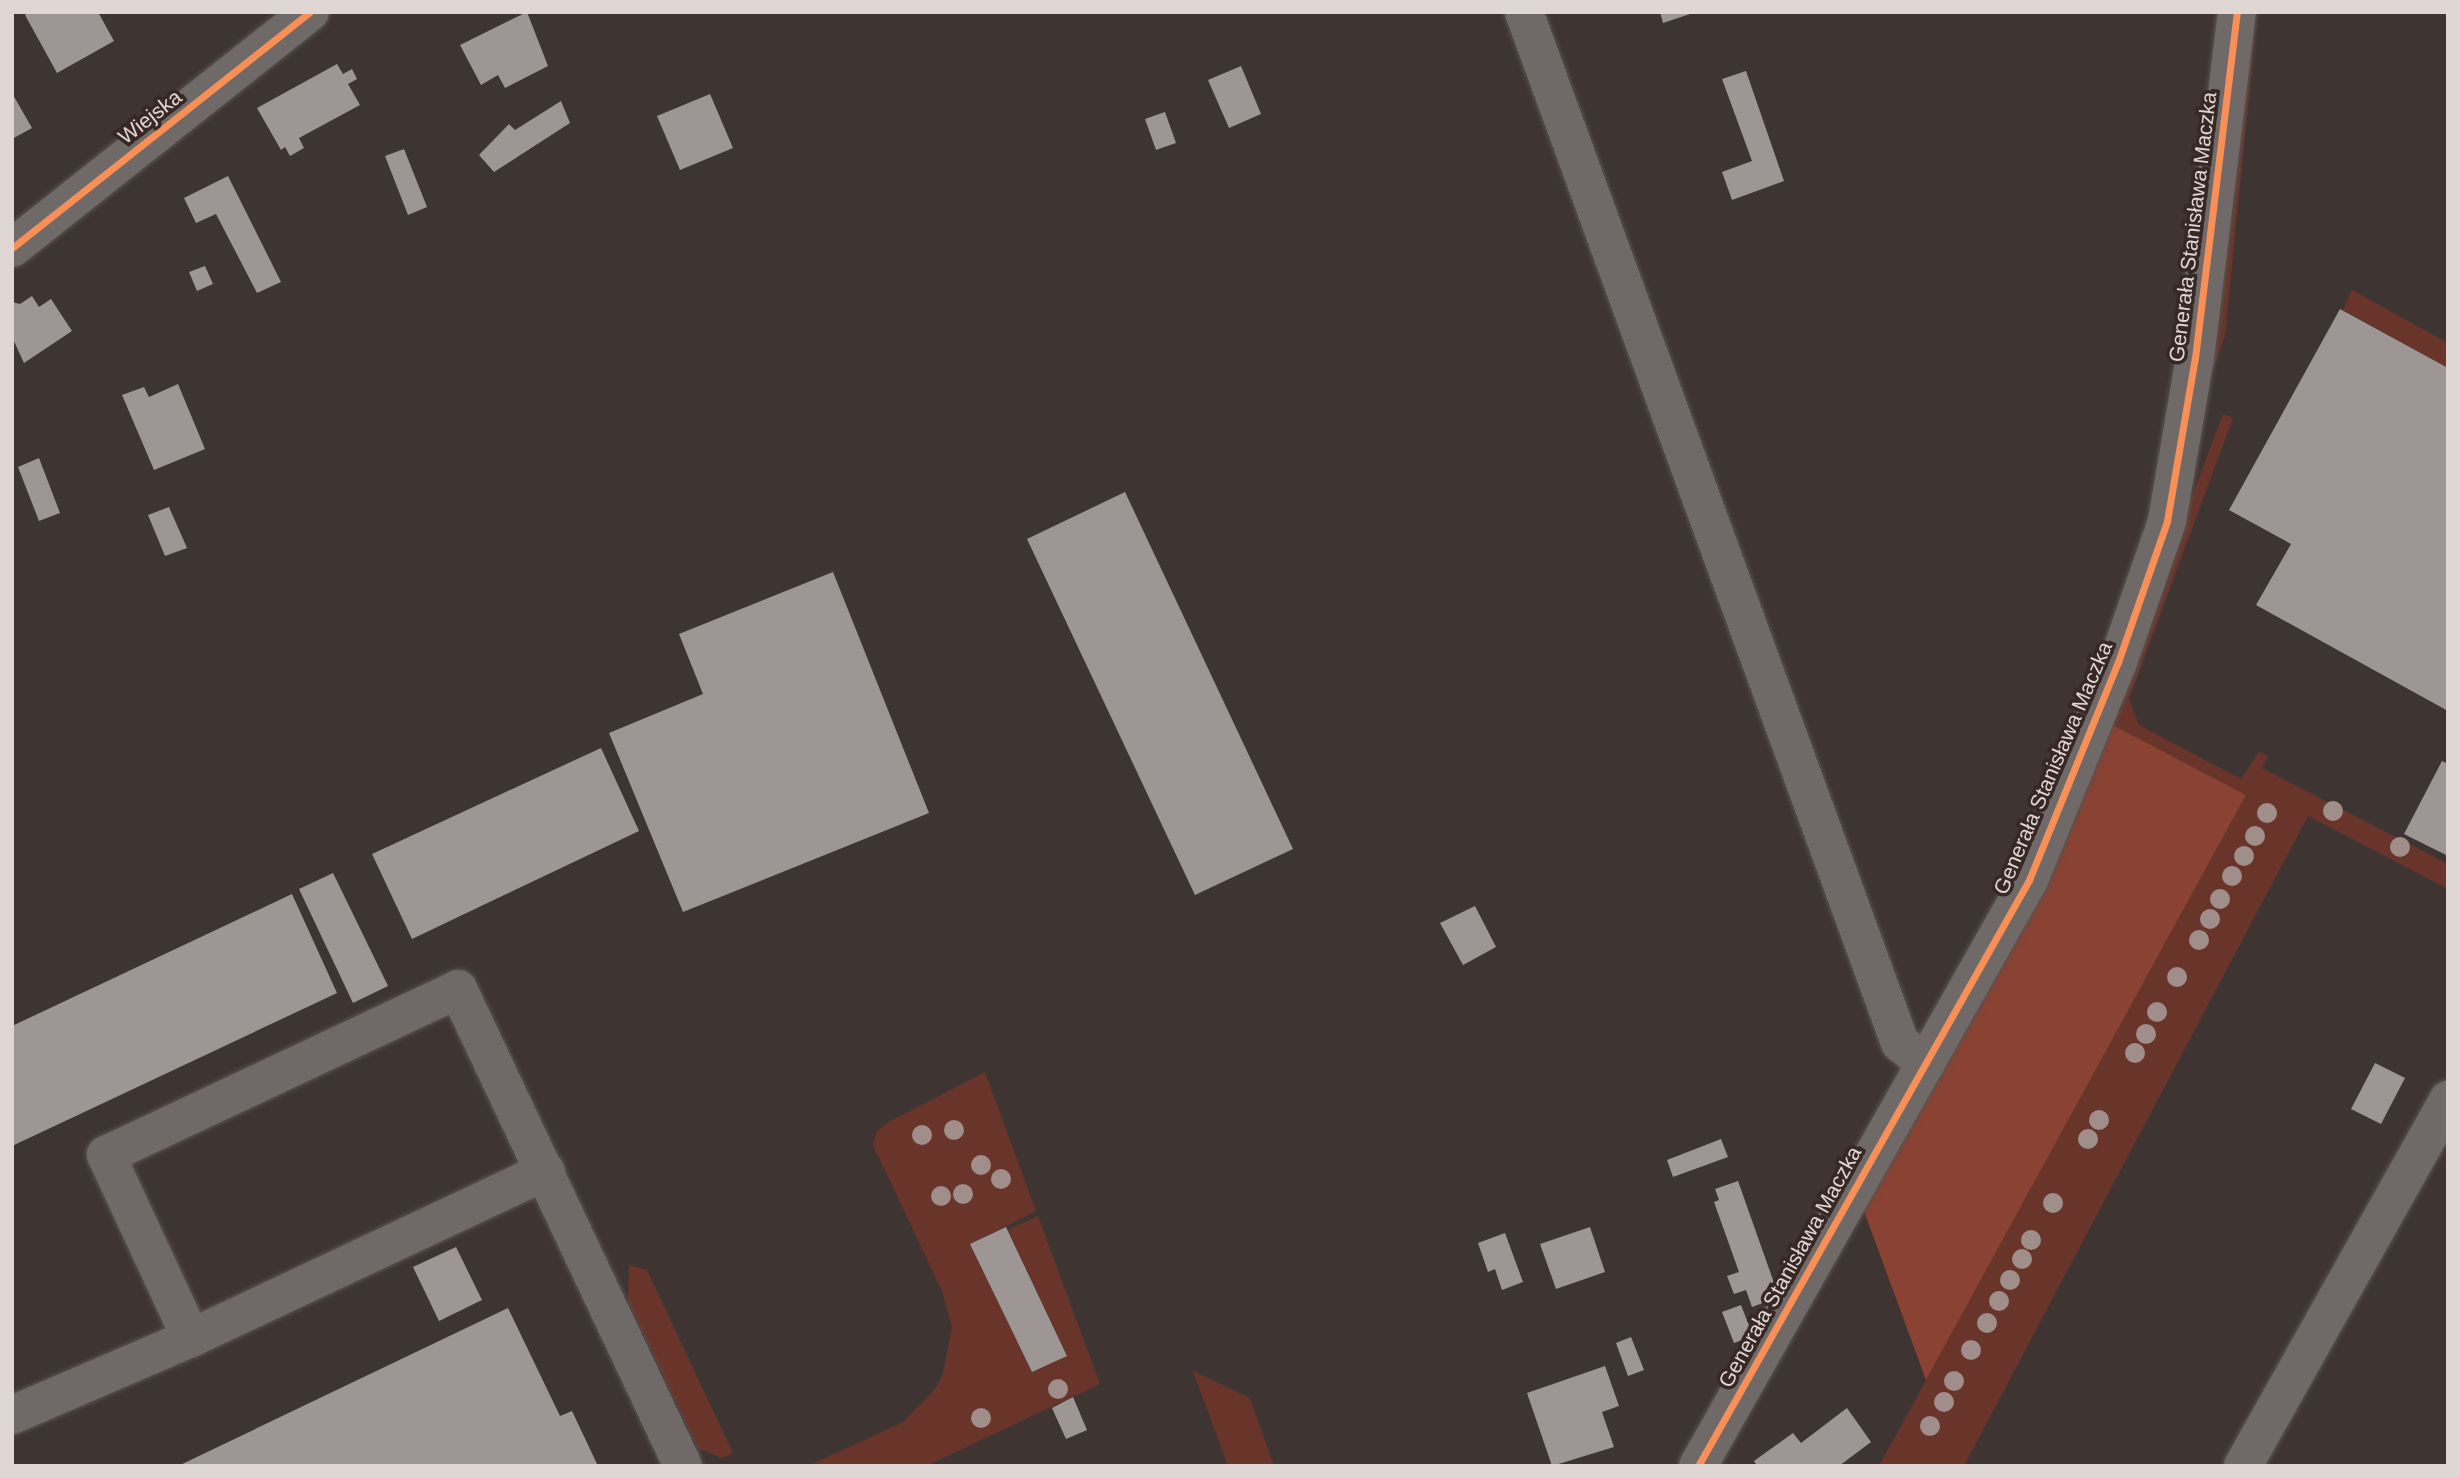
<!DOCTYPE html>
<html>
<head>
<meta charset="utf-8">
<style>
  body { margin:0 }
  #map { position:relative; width:2460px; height:1478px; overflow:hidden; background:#3e3533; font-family:Helvetica,sans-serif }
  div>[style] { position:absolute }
  .green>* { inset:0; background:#69352a }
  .forest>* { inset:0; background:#8a4232 }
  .building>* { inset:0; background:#9e9695 }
  .roads { filter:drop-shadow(0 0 2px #595250) drop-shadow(0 0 2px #595250) }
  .minor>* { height:38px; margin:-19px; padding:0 19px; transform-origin:19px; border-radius:19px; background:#6f6967 }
  .cycleway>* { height:7px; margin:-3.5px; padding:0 3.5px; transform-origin:3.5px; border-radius:3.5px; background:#f78f57 }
  .trees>* { width:20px; height:20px; margin:-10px; border-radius:50%; background:#a08e8a }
  span { translate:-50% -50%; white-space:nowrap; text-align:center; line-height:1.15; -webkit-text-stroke:7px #372825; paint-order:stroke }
  .street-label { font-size:21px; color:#e0d6d3 }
  .frame { position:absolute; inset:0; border:14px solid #e0d6d3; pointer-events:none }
</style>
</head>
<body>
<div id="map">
  <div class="green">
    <i style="clip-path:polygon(2238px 25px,2255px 32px,2225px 336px,2210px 378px)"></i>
    <i style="clip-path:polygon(2352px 290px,2448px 343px,2448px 368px,2343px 310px)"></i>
    <i style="clip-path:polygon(2223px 414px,2233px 418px,2129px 699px,2139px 725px,2241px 779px,2259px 752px,2268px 756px,2262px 768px,2448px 864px,2448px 889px,2308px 816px,1964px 1466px,1879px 1466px,2246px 795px,2107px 722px)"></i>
    <i style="clip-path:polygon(985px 1072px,1036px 1211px,971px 1244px,1032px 1372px,1067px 1355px,1008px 1230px,1038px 1216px,1100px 1384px,926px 1466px,808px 1466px,903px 1422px,935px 1389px,943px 1373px,952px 1327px,942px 1291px,873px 1145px,877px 1131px,887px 1123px)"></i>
    <i style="clip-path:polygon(629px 1265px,647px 1270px,733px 1453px,722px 1458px,698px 1448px,628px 1301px)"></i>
    <i style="clip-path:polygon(1193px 1371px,1250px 1398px,1274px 1466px,1228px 1466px)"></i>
  </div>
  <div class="forest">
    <i style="clip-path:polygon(2107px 722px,2246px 795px,1926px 1380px,1861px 1203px)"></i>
  </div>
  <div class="building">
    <i style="clip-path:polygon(29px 12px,98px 12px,114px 41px,57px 73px,25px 15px)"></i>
    <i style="clip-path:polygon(527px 12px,548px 66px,505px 88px,498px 75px,481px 85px,460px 45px)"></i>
    <i style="clip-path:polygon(1660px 12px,1693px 12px,1693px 13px,1663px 23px)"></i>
    <i style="clip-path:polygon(337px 64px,343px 74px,352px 69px,357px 79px,348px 84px,360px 105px,299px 138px,304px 148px,290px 156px,285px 147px,281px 150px,257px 108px)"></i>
    <i style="clip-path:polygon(1241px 66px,1261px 114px,1229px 128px,1208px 80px)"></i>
    <i style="clip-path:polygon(1746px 71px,1784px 181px,1732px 200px,1722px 172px,1752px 161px,1722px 79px)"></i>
    <i style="clip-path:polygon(12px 93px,32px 128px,12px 139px)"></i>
    <i style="clip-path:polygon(710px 94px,733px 148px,680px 170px,657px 116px)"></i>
    <i style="clip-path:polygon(561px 101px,570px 123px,494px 172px,479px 155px,509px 124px,515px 130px)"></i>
    <i style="clip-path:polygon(1165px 112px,1176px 143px,1156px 150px,1145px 119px)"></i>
    <i style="clip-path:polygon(404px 149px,427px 207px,408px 215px,385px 156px)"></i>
    <i style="clip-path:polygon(228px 176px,281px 282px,257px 293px,216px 214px,196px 223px,184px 198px)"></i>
    <i style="clip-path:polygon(205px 266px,213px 284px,197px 291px,189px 272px)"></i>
    <i style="clip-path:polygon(32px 296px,39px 307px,51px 299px,72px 331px,24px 363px,12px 337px,12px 302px,20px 304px)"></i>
    <i style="clip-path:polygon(2340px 309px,2448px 368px,2448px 711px,2256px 605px,2291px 544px,2229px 510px)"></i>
    <i style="clip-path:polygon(178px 384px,205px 449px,154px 470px,122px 395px,144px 387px,149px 397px)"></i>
    <i style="clip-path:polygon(39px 458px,60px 513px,39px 521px,18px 467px)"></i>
    <i style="clip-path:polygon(1125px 492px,1293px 849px,1195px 895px,1027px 539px)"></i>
    <i style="clip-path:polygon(169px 507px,187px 548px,165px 556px,148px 515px)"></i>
    <i style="clip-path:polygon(833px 572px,929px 813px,683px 912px,609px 733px,703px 694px,679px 634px)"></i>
    <i style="clip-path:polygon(601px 748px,639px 831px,412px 939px,372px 854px)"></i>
    <i style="clip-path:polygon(2442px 761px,2448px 764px,2448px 856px,2404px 834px)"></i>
    <i style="clip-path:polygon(333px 873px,388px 986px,353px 1003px,299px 889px)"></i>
    <i style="clip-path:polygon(292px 894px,337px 993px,12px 1146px,12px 1026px)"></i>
    <i style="clip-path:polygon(1475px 906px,1496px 947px,1463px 965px,1440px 923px)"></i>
    <i style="clip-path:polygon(2375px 1063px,2405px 1078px,2381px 1124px,2351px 1109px)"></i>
    <i style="clip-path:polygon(1721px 1139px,1728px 1157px,1673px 1177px,1667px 1160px)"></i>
    <i style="clip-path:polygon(1738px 1181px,1779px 1297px,1752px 1307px,1746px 1290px,1734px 1294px,1727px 1276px,1739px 1272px,1714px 1202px,1719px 1200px,1715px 1189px)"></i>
    <i style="clip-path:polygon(1006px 1227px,1067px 1356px,1032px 1372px,970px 1244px)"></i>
    <i style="clip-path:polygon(1590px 1227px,1605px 1272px,1556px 1289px,1540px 1244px)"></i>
    <i style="clip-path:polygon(1505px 1233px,1523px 1282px,1502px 1290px,1495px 1269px,1488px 1272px,1478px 1243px)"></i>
    <i style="clip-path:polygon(456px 1247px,482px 1300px,439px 1321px,413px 1267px)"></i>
    <i style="clip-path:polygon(1741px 1305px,1753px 1336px,1734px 1343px,1722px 1312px)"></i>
    <i style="clip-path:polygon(508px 1308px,560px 1416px,572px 1411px,598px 1466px,178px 1466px)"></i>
    <i style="clip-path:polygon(1631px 1337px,1644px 1370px,1628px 1376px,1616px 1343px)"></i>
    <i style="clip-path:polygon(1605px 1366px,1619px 1406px,1602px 1412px,1614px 1447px,1552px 1466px,1527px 1393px)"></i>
    <i style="clip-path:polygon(1073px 1397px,1087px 1430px,1066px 1439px,1052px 1408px)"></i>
    <i style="clip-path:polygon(1847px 1408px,1871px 1442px,1839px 1466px,1757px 1466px,1754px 1461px,1793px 1433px,1801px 1443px)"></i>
  </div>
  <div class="roads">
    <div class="minor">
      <i style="left:1524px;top:12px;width:1097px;rotate:69.96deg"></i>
      <i style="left:1900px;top:1043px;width:33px;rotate:38deg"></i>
      <i style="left:12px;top:248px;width:380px;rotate:-38.4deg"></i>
      <i style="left:191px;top:1338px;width:202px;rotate:-114.9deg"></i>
      <i style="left:106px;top:1155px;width:389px;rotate:-25.2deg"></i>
      <i style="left:458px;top:989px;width:527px;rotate:64.75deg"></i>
      <i style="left:12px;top:1415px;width:195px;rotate:-23.3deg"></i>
      <i style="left:191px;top:1338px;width:392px;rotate:-25.2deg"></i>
      <i style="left:1698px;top:1466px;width:673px;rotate:-60.54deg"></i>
      <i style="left:2029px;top:880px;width:235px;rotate:-67.8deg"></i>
      <i style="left:2118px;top:662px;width:149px;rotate:-70.8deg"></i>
      <i style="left:2167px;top:521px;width:165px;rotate:-80.3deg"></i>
      <i style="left:2195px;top:358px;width:349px;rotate:-83.1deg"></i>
      <i style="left:2243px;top:1466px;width:420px;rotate:-60.7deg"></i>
    </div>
  </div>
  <div class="cycleway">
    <i style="left:12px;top:248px;width:380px;rotate:-38.4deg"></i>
    <i style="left:1698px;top:1466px;width:673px;rotate:-60.54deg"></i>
    <i style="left:2029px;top:880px;width:235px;rotate:-67.8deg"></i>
    <i style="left:2118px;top:662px;width:149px;rotate:-70.8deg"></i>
    <i style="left:2167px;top:521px;width:165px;rotate:-80.3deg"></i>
    <i style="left:2195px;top:358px;width:349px;rotate:-83.1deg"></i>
  </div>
  <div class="trees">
    <i style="left:2333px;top:811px"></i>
    <i style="left:2267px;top:813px"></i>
    <i style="left:2255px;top:836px"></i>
    <i style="left:2400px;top:847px"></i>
    <i style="left:2244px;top:856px"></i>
    <i style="left:2232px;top:876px"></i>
    <i style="left:2220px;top:899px"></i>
    <i style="left:2210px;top:919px"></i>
    <i style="left:2199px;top:940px"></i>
    <i style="left:2177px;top:977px"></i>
    <i style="left:2157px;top:1012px"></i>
    <i style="left:2146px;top:1034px"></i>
    <i style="left:2135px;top:1053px"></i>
    <i style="left:2099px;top:1120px"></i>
    <i style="left:954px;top:1130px"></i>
    <i style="left:922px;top:1135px"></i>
    <i style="left:2088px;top:1139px"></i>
    <i style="left:981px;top:1165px"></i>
    <i style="left:1001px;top:1179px"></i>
    <i style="left:963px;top:1194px"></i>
    <i style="left:941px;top:1196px"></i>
    <i style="left:2053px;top:1203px"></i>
    <i style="left:2031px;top:1240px"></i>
    <i style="left:2022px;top:1259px"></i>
    <i style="left:2010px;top:1280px"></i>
    <i style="left:1999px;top:1301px"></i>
    <i style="left:1987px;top:1323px"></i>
    <i style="left:1971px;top:1350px"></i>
    <i style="left:1954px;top:1381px"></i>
    <i style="left:1058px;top:1389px"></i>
    <i style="left:1944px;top:1402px"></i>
    <i style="left:981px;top:1418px"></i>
    <i style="left:1930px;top:1426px"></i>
  </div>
  <div class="street-label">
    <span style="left:150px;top:117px;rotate:-38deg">Wiejska</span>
    <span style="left:2193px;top:227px;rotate:-83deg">Generała Stanisława Maczka</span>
    <span style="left:2053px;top:768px;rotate:-67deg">Generała Stanisława Maczka</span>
    <span style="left:1790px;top:1267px;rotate:-61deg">Generała Stanisława Maczka</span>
  </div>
  <div class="frame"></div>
</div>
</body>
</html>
